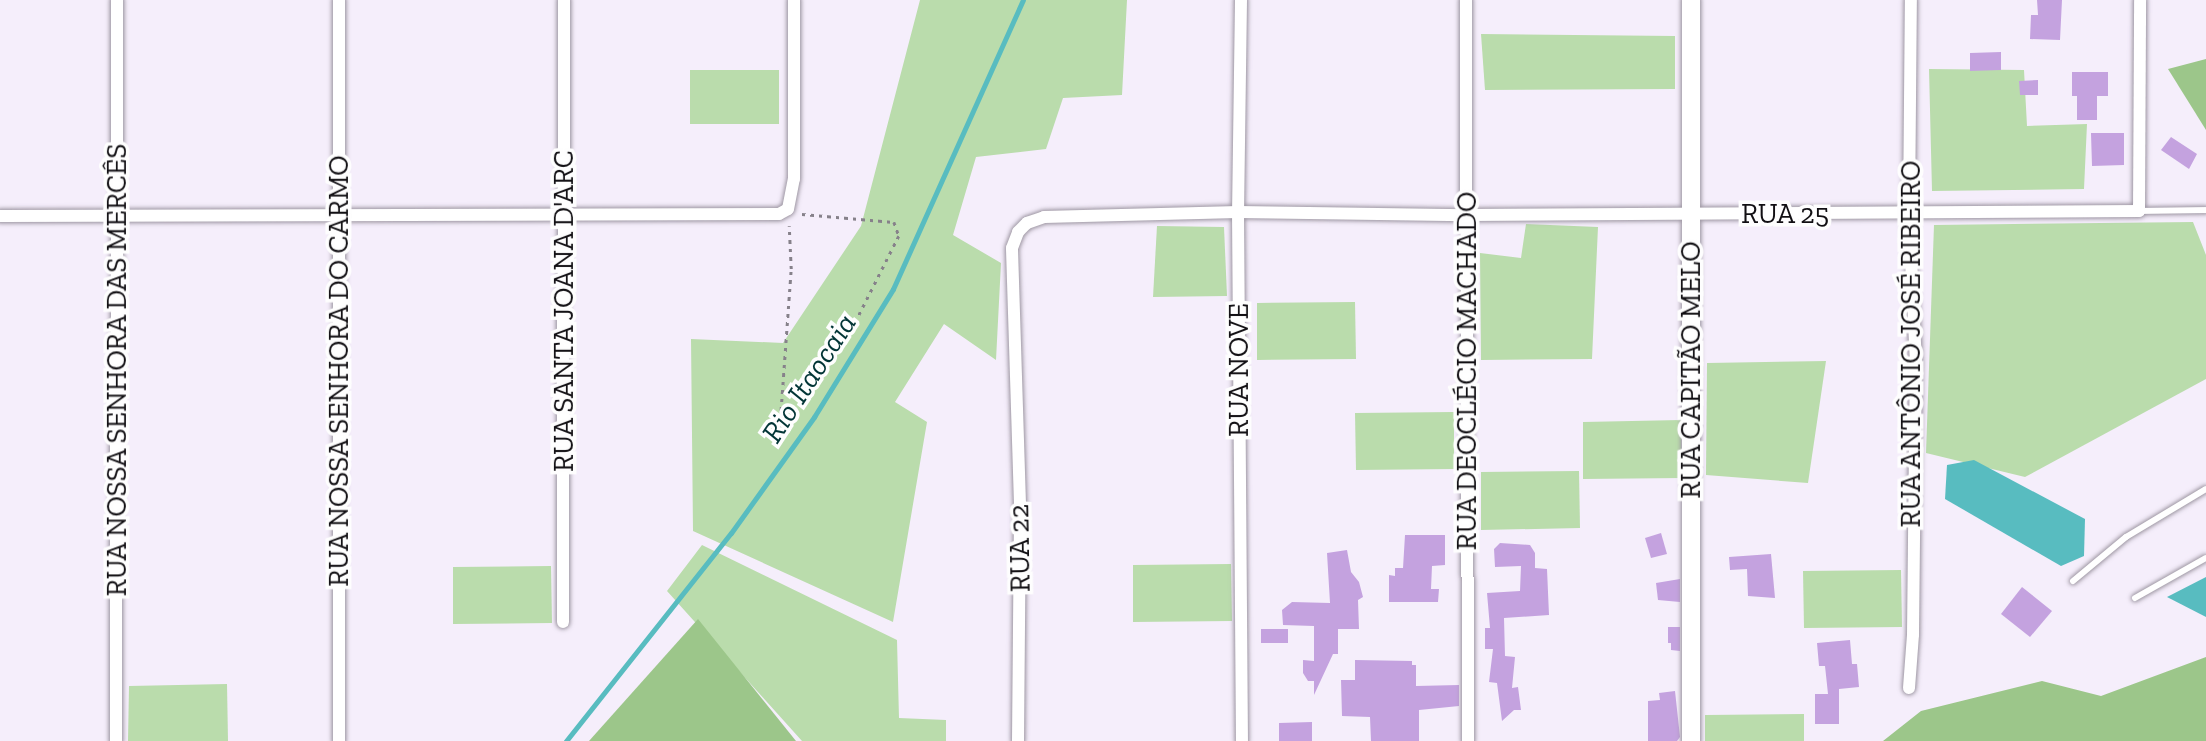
<!DOCTYPE html>
<html>
<head>
<meta charset="utf-8">
<style>
  body { margin:0 }
  #map { position:relative; width:2206px; height:741px; overflow:hidden; background:#f5eefb; font-family:"Zilla Slab",serif }
  div>[style] { position:absolute }
  .green>* { inset:0; background:#badcac }
  .forest>* { inset:0; background:#9cc68a }
  .water>* { inset:0; background:#58bcc0 }
  .stream>* { height:5px; margin:-2.5px; padding:0 2.5px; transform-origin:2.5px; border-radius:2.5px; background:#58bcc0 }
  .building>* { inset:0; background:#c4a2df }
  .path>* { height:2.5px; margin-top:-1.25px; transform-origin:0; background:repeating-linear-gradient(90deg,#86818a 0 3.5px,transparent 0 8.5px) }
  .roads { filter:drop-shadow(0 0 2px #9e97a3) drop-shadow(0 0 2px #9e97a3) }
  .service>* { height:6px; margin:-3px; padding:0 3px; transform-origin:3px; border-radius:3px; background:#fff }
  .minor>* { height:12px; margin:-6px; padding:0 6px; transform-origin:6px; border-radius:6px; background:#fff }
  .secondary>* { height:18px; margin:-9px; padding:0 9px; transform-origin:9px; border-radius:9px; background:#fff }
  span { translate:-50% -50%; white-space:nowrap; text-align:center; line-height:1.15; -webkit-text-stroke:7px #fefefe; paint-order:stroke }
  .street-label { font-size:28px; color:#110f13 }
  .water-label { font-size:30px; color:#023536; font-style:italic }
</style>
</head>
<body>
<div id="map">
  <div class="green">
    <i style="clip-path:polygon(920px 0,1127px 0,1122px 95px,1063px 98px,1046px 149px,976px 157px,953px 235px,1001px 263px,996px 360px,944px 324px,895px 402px,927px 422px,893px 622px,693px 531px,691px 339px,783px 343px,861px 226px)"></i>
    <i style="clip-path:polygon(1481px 34px,1675px 36px,1675px 89px,1485px 90px)"></i>
    <i style="clip-path:polygon(1929px 69px,2024px 70px,2027px 126px,2087px 124px,2084px 189px,1932px 191px)"></i>
    <i style="clip-path:polygon(690px 70px,779px 70px,779px 124px,690px 124px)"></i>
    <i style="clip-path:polygon(2193px 222px,2206px 255px,2206px 379px,2025px 477px,1926px 453px,1934px 225px)"></i>
    <i style="clip-path:polygon(1526px 224px,1598px 227px,1592px 359px,1481px 360px,1480px 253px,1521px 258px)"></i>
    <i style="clip-path:polygon(1157px 226px,1224px 227px,1227px 296px,1153px 297px)"></i>
    <i style="clip-path:polygon(1355px 302px,1356px 359px,1257px 360px,1257px 303px)"></i>
    <i style="clip-path:polygon(1826px 361px,1808px 483px,1706px 475px,1707px 363px)"></i>
    <i style="clip-path:polygon(1454px 412px,1454px 469px,1356px 470px,1355px 413px)"></i>
    <i style="clip-path:polygon(1681px 420px,1682px 478px,1583px 479px,1583px 422px)"></i>
    <i style="clip-path:polygon(1579px 471px,1580px 528px,1481px 530px,1481px 472px)"></i>
    <i style="clip-path:polygon(702px 545px,897px 640px,899px 718px,946px 720px,946px 741px,802px 741px,667px 591px)"></i>
    <i style="clip-path:polygon(1231px 564px,1232px 621px,1133px 622px,1133px 565px)"></i>
    <i style="clip-path:polygon(551px 566px,552px 623px,453px 624px,453px 567px)"></i>
    <i style="clip-path:polygon(1901px 570px,1902px 627px,1804px 628px,1803px 571px)"></i>
    <i style="clip-path:polygon(227px 684px,228px 741px,128px 741px,129px 686px)"></i>
    <i style="clip-path:polygon(1804px 714px,1804px 741px,1705px 741px,1705px 715px)"></i>
  </div>
  <div class="forest">
    <i style="clip-path:polygon(2206px 59px,2206px 130px,2168px 69px)"></i>
    <i style="clip-path:polygon(698px 619px,796px 741px,589px 741px)"></i>
    <i style="clip-path:polygon(2206px 657px,2206px 741px,1883px 741px,1921px 711px,2042px 681px,2101px 696px)"></i>
  </div>
  <div class="water">
    <i style="clip-path:polygon(1974px 460px,2085px 519px,2084px 556px,2061px 566px,1945px 499px,1947px 465px)"></i>
    <i style="clip-path:polygon(2206px 577px,2206px 617px,2167px 597px)"></i>
  </div>
  <div class="stream">
    <i style="left:566px;top:741px;width:265px;rotate:-51.6deg"></i>
    <i style="left:731px;top:533px;width:143px;rotate:-54.4deg"></i>
    <i style="left:814px;top:417px;width:150px;rotate:-58.3deg"></i>
    <i style="left:893px;top:289px;width:317px;rotate:-65.8deg"></i>
  </div>
  <div class="building">
    <i style="clip-path:polygon(2037px 0,2062px 0,2060px 40px,2030px 39px,2031px 15px,2038px 15px)"></i>
    <i style="clip-path:polygon(2001px 52px,2001px 70px,1970px 71px,1970px 53px)"></i>
    <i style="clip-path:polygon(2072px 72px,2108px 72px,2108px 96px,2097px 96px,2097px 120px,2077px 120px,2077px 96px,2072px 96px)"></i>
    <i style="clip-path:polygon(2038px 80px,2038px 95px,2020px 95px,2019px 81px)"></i>
    <i style="clip-path:polygon(2091px 133px,2124px 133px,2124px 165px,2092px 166px)"></i>
    <i style="clip-path:polygon(2171px 137px,2197px 154px,2189px 169px,2161px 150px)"></i>
    <i style="clip-path:polygon(1661px 533px,1667px 554px,1651px 558px,1645px 538px)"></i>
    <i style="clip-path:polygon(1405px 535px,1445px 535px,1445px 565px,1432px 566px,1431px 589px,1439px 589px,1438px 602px,1389px 602px,1389px 575px,1395px 576px,1395px 568px,1403px 568px)"></i>
    <i style="clip-path:polygon(1500px 543px,1530px 545px,1535px 553px,1535px 568px,1547px 569px,1549px 615px,1504px 618px,1505px 656px,1515px 657px,1512px 688px,1518px 687px,1521px 710px,1514px 710px,1502px 721px,1497px 683px,1489px 682px,1493px 649px,1485px 649px,1485px 628px,1490px 628px,1487px 593px,1520px 591px,1521px 566px,1495px 567px,1494px 549px)"></i>
    <i style="clip-path:polygon(1347px 550px,1351px 572px,1359px 582px,1363px 597px,1358px 600px,1359px 629px,1338px 629px,1338px 654px,1333px 654px,1314px 695px,1314px 681px,1308px 681px,1303px 673px,1303px 660px,1314px 661px,1314px 626px,1283px 625px,1282px 610px,1292px 602px,1330px 603px,1327px 553px)"></i>
    <i style="clip-path:polygon(1771px 554px,1775px 598px,1748px 596px,1747px 569px,1730px 570px,1729px 557px)"></i>
    <i style="clip-path:polygon(1680px 579px,1680px 602px,1658px 600px,1656px 583px)"></i>
    <i style="clip-path:polygon(2022px 587px,2052px 611px,2030px 637px,2001px 614px)"></i>
    <i style="clip-path:polygon(1668px 627px,1680px 627px,1680px 651px,1671px 650px,1671px 643px,1668px 643px)"></i>
    <i style="clip-path:polygon(1261px 629px,1288px 629px,1288px 643px,1261px 643px)"></i>
    <i style="clip-path:polygon(1850px 640px,1852px 664px,1857px 664px,1859px 687px,1839px 689px,1839px 724px,1815px 724px,1815px 694px,1828px 694px,1825px 666px,1819px 666px,1817px 643px)"></i>
    <i style="clip-path:polygon(1355px 660px,1412px 661px,1412px 665px,1416px 665px,1416px 686px,1459px 685px,1459px 706px,1419px 710px,1419px 741px,1371px 741px,1370px 717px,1342px 716px,1341px 680px,1355px 680px)"></i>
    <i style="clip-path:polygon(1675px 691px,1680px 737px,1677px 741px,1648px 741px,1648px 701px,1660px 700px,1659px 693px)"></i>
    <i style="clip-path:polygon(1312px 722px,1312px 741px,1279px 741px,1279px 723px)"></i>
  </div>
  <div class="path">
    <i style="left:802px;top:214px;width:92px;rotate:5deg"></i>
    <i style="left:894px;top:222px;width:15px;rotate:70deg"></i>
    <i style="left:899px;top:236px;width:106px;rotate:116.8deg"></i>
    <i style="left:779px;top:436px;width:167px;rotate:-85.9deg"></i>
    <i style="left:791px;top:269px;width:43px;rotate:-92.7deg"></i>
  </div>
  <div class="roads">
    <div class="service">
      <i style="left:2139px;top:211px;width:67px;rotate:-0.9deg"></i>
      <i style="left:2073px;top:581px;width:69px;rotate:-39.7deg"></i>
      <i style="left:2126px;top:537px;width:93px;rotate:-31deg"></i>
      <i style="left:2135px;top:598px;width:81px;rotate:-29.4deg"></i>
    </div>
    <div class="minor">
      <i style="left:339px;top:0;width:741px;rotate:90deg"></i>
      <i style="left:1241px;top:0;width:212px;rotate:90.8deg"></i>
      <i style="left:1238px;top:212px;width:529px;rotate:89.57deg"></i>
      <i style="left:1466px;top:0;width:741px;rotate:89.85deg"></i>
      <i style="left:0;top:216px;width:779px;rotate:-0.15deg"></i>
      <i style="left:779px;top:214px;width:10px;rotate:-29deg"></i>
      <i style="left:788px;top:209px;width:31px;rotate:-79deg"></i>
      <i style="left:794px;top:179px;width:179px;rotate:-90deg"></i>
      <i style="left:563px;top:622px;width:622px;rotate:-89.91deg"></i>
      <i style="left:1909px;top:688px;width:53px;rotate:-85.7deg"></i>
      <i style="left:1913px;top:635px;width:271px;rotate:-89.4deg"></i>
      <i style="left:1916px;top:364px;width:150px;rotate:-92.7deg"></i>
      <i style="left:1909px;top:214px;width:214px;rotate:-89.5deg"></i>
      <i style="left:116px;top:741px;width:741px;rotate:-89.92deg"></i>
      <i style="left:1018px;top:741px;width:237px;rotate:-89.5deg"></i>
      <i style="left:1020px;top:504px;width:256px;rotate:-91.8deg"></i>
      <i style="left:1012px;top:248px;width:17px;rotate:-69deg"></i>
      <i style="left:1018px;top:232px;width:13px;rotate:-45deg"></i>
      <i style="left:1027px;top:223px;width:18px;rotate:-19deg"></i>
      <i style="left:1044px;top:217px;width:194px;rotate:-1.5deg"></i>
      <i style="left:1238px;top:212px;width:228px;rotate:0.8deg"></i>
      <i style="left:1466px;top:215px;width:673px;rotate:-0.34deg"></i>
      <i style="left:2139px;top:211px;width:211px;rotate:-89.7deg"></i>
    </div>
    <div class="secondary">
      <i style="left:1691px;top:0;width:741px;rotate:90deg"></i>
    </div>
  </div>
  <div class="street-label">
    <span style="left:1785px;top:214px">RUA 25</span>
    <span style="left:564px;top:311px;rotate:-90deg">RUA SANTA JOANA D'ARC</span>
    <span style="left:1911px;top:344px;rotate:-90deg">RUA ANTÔNIO JOSÉ RIBEIRO</span>
    <span style="left:117px;top:370px;rotate:-90deg">RUA NOSSA SENHORA DAS MERCÊS</span>
    <span style="left:1239px;top:370px;rotate:-90deg">RUA NOVE</span>
    <span style="left:1691px;top:370px;rotate:-90deg">RUA CAPITÃO MELO</span>
    <span style="left:339px;top:371px;rotate:-90deg">RUA NOSSA SENHORA DO CARMO</span>
    <span style="left:1467px;top:371px;rotate:-90deg">RUA DEOCLÉCIO MACHADO</span>
    <span style="left:1020px;top:548px;rotate:-91deg">RUA 22</span>
  </div>
  <div class="water-label">
    <span style="left:809px;top:378px;rotate:-57deg">Rio Itaocaia</span>
  </div>
</div>
</body>
</html>
